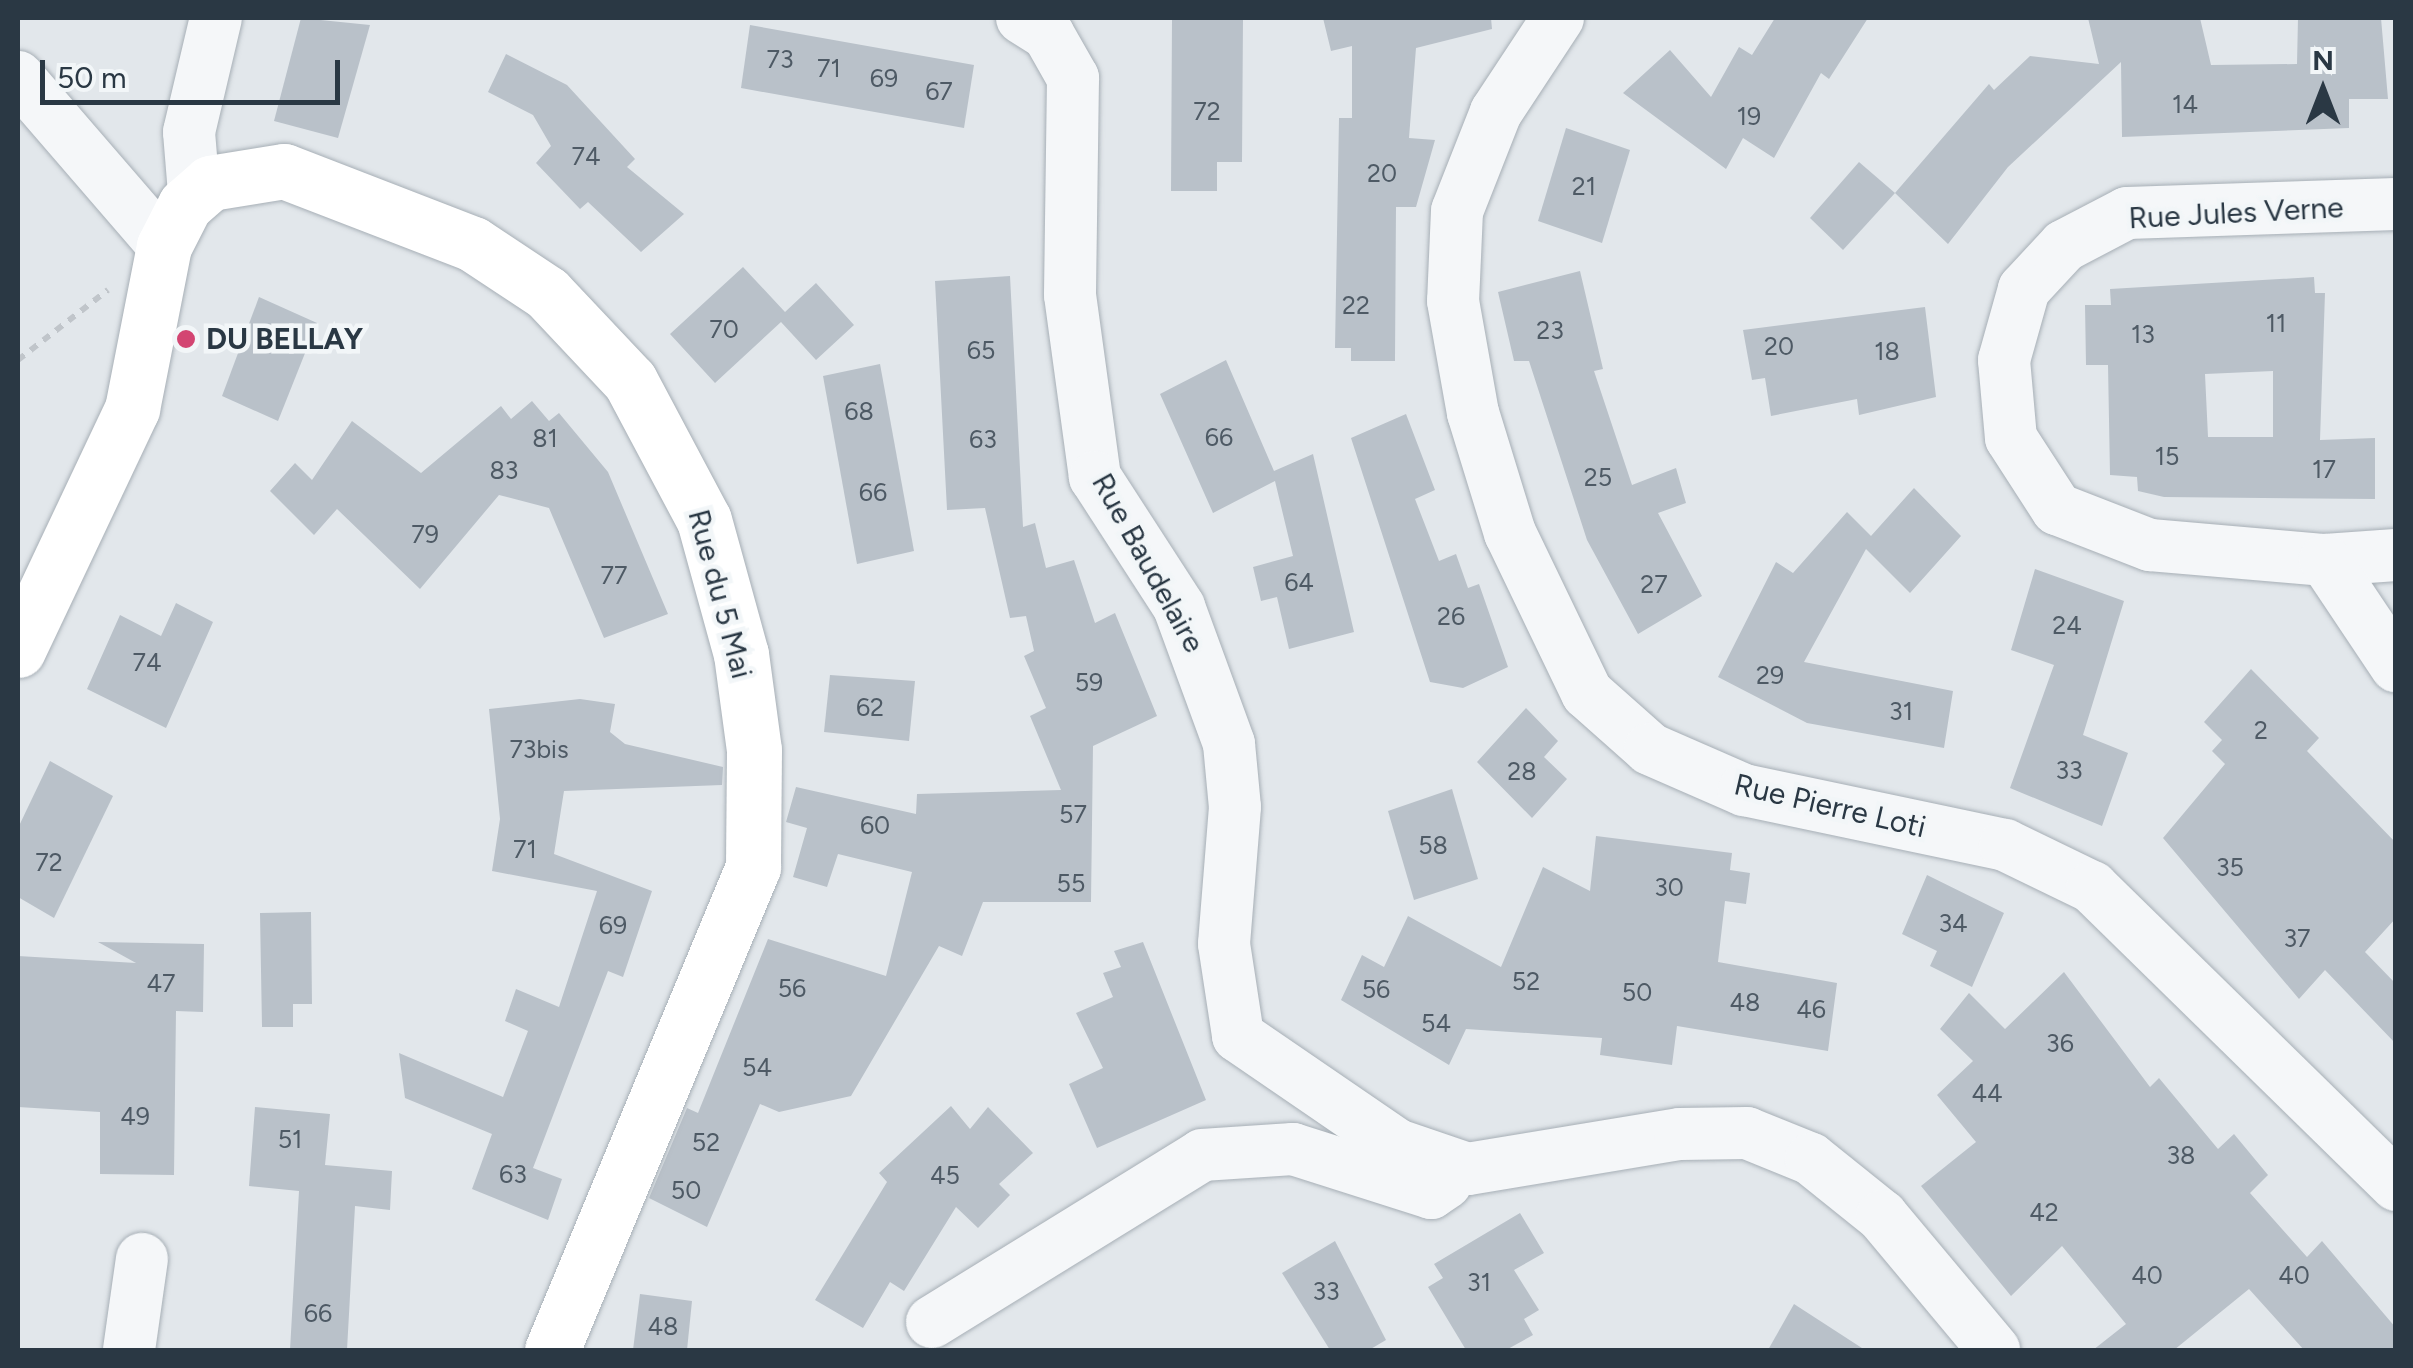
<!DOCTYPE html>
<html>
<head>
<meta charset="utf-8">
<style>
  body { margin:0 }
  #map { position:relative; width:2413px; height:1368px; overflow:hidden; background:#e2e7eb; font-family:Figtree,sans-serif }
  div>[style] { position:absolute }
  .building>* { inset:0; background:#b9c1c9 }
  .path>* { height:6px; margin-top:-3px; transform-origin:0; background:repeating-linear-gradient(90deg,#c0c5ca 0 8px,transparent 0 16px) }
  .roads { filter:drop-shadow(0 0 2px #a7afb6) drop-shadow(0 0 2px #a7afb6) }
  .minor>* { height:52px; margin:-26px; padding:0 26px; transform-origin:26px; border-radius:26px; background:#f5f7f9 }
  .major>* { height:55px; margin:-27.5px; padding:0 27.5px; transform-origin:27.5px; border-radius:27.5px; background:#fff }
  .dots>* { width:28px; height:28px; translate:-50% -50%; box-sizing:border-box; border:5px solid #f2f6f8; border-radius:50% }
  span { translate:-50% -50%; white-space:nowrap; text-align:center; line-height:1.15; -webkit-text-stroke:9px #f2f6f8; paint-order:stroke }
  .number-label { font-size:25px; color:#4e5a65 }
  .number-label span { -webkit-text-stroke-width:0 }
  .street-label { font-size:30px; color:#2a3844 }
  .poi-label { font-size:30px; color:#2a3844; font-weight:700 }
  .left { translate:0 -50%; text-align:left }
  .frame { position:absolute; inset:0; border:20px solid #2a3844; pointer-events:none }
  .north { position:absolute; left:2273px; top:40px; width:100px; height:100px; -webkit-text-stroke:8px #f2f6f8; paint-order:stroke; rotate:0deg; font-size:28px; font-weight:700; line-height:40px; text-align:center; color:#2a3844 }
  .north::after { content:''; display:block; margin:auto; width:35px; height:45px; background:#2a3844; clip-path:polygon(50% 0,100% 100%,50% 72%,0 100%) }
  .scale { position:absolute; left:40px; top:60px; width:300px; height:45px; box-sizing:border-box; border:5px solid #2a3844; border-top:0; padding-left:12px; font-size:30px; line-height:35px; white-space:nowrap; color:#2a3844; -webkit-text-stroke:8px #f2f6f8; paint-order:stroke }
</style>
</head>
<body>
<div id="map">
  <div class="building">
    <i style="clip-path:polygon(301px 18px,370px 25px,338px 138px,274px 121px)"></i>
    <i style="clip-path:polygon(1172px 18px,1243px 18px,1242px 162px,1217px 162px,1217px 191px,1171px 191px)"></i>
    <i style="clip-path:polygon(1323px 18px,1491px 18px,1492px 29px,1416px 48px,1409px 138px,1435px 140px,1416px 207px,1396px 207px,1395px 361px,1351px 361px,1351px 348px,1335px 348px,1339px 118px,1352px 118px,1352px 46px,1331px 51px)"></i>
    <i style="clip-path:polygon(1775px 18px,1868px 18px,1829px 79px,1821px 73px,1774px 158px,1743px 138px,1726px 169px,1623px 93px,1670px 50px,1711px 97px,1739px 47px,1752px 55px)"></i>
    <i style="clip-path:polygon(2088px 18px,2200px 18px,2211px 65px,2297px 64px,2298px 18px,2381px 18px,2388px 99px,2349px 99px,2349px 128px,2122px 137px,2121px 62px,2008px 167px,1948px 244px,1895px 193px,1989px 84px,1994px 90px,2030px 56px,2099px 64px)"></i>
    <i style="clip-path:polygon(750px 25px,974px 65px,964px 128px,741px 88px)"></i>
    <i style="clip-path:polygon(506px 54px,567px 85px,635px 159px,627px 167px,684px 214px,641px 252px,588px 202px,580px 209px,536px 163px,551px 146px,533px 115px,488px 92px)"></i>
    <i style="clip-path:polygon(1566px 128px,1630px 150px,1602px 243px,1538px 221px)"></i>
    <i style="clip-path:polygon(1859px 162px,1895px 193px,1843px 250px,1810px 218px)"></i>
    <i style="clip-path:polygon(743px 267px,785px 312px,816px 283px,854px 325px,816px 360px,781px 322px,715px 383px,670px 334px)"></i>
    <i style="clip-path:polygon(1580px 271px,1603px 369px,1594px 371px,1632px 485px,1676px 468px,1686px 503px,1658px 513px,1702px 596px,1638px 634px,1587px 540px,1529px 361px,1514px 361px,1498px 292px)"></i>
    <i style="clip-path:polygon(1010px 276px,1023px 527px,1035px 523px,1046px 568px,1074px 560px,1095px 623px,1115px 613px,1157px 716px,1093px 746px,1091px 902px,983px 902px,962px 956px,939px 946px,851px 1096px,779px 1112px,760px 1104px,707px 1227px,649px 1198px,687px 1108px,698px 1113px,768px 939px,886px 976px,912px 872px,838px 854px,827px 887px,793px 877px,807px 828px,786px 822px,796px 787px,916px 814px,917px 794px,1061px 790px,1030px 716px,1046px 708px,1024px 656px,1034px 651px,1026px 616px,1010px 618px,985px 508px,947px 510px,935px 281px)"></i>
    <i style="clip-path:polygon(evenodd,2314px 277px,2315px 293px,2325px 293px,2320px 440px,2375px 438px,2375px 499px,2164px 497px,2138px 491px,2137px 477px,2110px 475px,2108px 365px,2086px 365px,2085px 305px,2111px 305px,2110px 289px,2314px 277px,2273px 371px,2273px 437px,2208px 437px,2205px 374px,2273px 371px)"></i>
    <i style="clip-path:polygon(259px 297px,317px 323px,278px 421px,222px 396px)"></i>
    <i style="clip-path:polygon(1925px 307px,1936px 397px,1859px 415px,1857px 399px,1771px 416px,1765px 378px,1752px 380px,1743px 330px)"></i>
    <i style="clip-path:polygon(1226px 360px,1274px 471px,1313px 454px,1354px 632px,1289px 649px,1277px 597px,1261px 601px,1253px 567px,1293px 556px,1275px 481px,1213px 513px,1160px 394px)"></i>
    <i style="clip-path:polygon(880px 364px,914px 551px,857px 564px,823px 376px)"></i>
    <i style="clip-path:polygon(532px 401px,549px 421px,559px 413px,608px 472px,668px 614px,604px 638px,549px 508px,499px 495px,420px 589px,337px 509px,314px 535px,270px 491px,295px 463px,312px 480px,352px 421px,421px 473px,501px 406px,511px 419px)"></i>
    <i style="clip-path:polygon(1406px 414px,1435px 490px,1415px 499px,1439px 561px,1456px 554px,1468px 588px,1479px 584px,1508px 667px,1463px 688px,1430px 682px,1351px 438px)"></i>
    <i style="clip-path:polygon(1914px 488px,1961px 536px,1910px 593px,1866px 549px,1804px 662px,1953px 691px,1944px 748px,1807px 723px,1718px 677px,1776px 562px,1793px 573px,1847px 512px,1871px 536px)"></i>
    <i style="clip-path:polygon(2035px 569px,2124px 601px,2083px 735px,2128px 753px,2102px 826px,2010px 788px,2054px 665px,2011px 650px)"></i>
    <i style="clip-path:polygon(176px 603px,213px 622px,166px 728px,87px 689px,120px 615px,161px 636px)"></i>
    <i style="clip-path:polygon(2251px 669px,2319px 738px,2307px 751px,2396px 843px,2396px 918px,2365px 952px,2396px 984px,2396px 1044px,2325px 970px,2299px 999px,2163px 838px,2225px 764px,2212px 751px,2222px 740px,2204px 722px)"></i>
    <i style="clip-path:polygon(830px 675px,915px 681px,909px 741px,824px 732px)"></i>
    <i style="clip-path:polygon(580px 699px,615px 704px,610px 732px,625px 744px,723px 767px,722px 785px,564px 791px,554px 854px,652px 891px,623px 977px,608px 971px,533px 1168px,562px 1179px,548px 1220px,472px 1189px,492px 1134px,405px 1098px,399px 1053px,503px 1097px,528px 1031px,505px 1021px,516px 989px,559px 1007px,597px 891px,492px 871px,500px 819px,489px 709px)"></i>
    <i style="clip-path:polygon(1526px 708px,1558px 741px,1544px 757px,1567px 779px,1532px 818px,1477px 762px)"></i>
    <i style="clip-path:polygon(50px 761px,113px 796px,54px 918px,18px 897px,18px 828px)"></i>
    <i style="clip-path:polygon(1452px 789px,1478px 879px,1414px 900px,1388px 811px)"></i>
    <i style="clip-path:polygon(1596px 836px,1732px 853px,1730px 870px,1750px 873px,1746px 904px,1725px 901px,1718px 962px,1837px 983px,1828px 1051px,1677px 1026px,1672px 1065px,1600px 1055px,1602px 1038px,1466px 1029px,1449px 1065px,1341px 1000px,1362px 955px,1384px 967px,1408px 916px,1501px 967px,1543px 867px,1590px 891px)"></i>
    <i style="clip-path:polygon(1927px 875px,2004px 913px,1972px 987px,1930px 966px,1937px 951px,1902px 934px)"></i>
    <i style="clip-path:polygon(311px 912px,312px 1004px,293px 1004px,293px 1027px,262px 1027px,260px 913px)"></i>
    <i style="clip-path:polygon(98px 942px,204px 944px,203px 1012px,176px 1011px,174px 1175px,100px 1174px,100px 1112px,18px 1107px,18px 956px,136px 963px)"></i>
    <i style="clip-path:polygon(1143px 942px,1206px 1100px,1097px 1148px,1069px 1084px,1103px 1068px,1076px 1013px,1113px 997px,1103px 973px,1121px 967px,1114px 951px)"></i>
    <i style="clip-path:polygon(2064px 972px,2150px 1087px,2159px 1078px,2218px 1149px,2234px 1134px,2268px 1175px,2250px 1193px,2307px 1257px,2322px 1241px,2396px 1328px,2396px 1350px,2304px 1350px,2249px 1289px,2174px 1350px,2093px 1350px,2126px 1324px,2062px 1246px,2011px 1296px,1921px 1186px,1976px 1142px,1937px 1095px,1973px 1061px,1940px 1029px,1969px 993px,2005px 1029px)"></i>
    <i style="clip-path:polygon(951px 1106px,970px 1129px,988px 1107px,1033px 1153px,999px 1184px,1010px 1195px,978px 1228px,956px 1207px,904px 1291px,890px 1282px,863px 1328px,815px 1300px,887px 1182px,879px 1173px)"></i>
    <i style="clip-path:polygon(255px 1107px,330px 1114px,325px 1165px,392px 1171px,390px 1210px,355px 1206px,347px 1350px,290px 1350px,299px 1191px,249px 1186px)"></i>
    <i style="clip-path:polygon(1520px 1213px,1544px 1253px,1514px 1270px,1539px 1310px,1524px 1319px,1533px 1335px,1506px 1350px,1466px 1350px,1428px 1287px,1443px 1278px,1434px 1264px)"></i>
    <i style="clip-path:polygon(1335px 1241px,1386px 1340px,1369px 1350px,1330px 1350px,1282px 1273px)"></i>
    <i style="clip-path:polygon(640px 1294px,692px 1301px,687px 1350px,633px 1350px)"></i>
    <i style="clip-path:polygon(1794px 1304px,1865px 1350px,1768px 1350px)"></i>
  </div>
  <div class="path">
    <i style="left:18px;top:360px;width:114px;rotate:-37.9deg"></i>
  </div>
  <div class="roads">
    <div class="minor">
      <i style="left:1022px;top:18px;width:31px;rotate:32deg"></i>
      <i style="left:1048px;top:34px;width:51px;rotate:60.4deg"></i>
      <i style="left:1073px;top:78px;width:217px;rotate:90.8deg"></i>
      <i style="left:1070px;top:295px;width:184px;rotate:82.2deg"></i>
      <i style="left:1095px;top:477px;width:155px;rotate:57.1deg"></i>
      <i style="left:1179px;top:607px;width:146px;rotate:69.9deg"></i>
      <i style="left:1229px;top:744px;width:63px;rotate:84.6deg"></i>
      <i style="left:1235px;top:807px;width:137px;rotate:94.6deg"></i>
      <i style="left:1224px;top:944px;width:93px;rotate:81.3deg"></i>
      <i style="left:1238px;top:1036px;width:193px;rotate:34.4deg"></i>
      <i style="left:1397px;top:1145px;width:75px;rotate:18.7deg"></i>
      <i style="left:1468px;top:1169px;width:215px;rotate:-9.4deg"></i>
      <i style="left:1680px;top:1134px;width:67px;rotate:-0.9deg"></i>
      <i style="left:1747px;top:1133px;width:69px;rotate:22.1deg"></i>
      <i style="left:1811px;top:1159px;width:91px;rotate:38.8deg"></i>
      <i style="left:1882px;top:1216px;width:175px;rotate:50.1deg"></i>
      <i style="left:1558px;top:18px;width:113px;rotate:123.4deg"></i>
      <i style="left:1496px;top:112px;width:106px;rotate:111.5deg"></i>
      <i style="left:1457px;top:211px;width:90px;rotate:92.5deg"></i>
      <i style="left:1453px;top:301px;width:114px;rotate:79.9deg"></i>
      <i style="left:1473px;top:413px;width:126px;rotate:72.9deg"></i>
      <i style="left:1510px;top:533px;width:178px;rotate:64.3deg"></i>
      <i style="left:1587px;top:693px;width:84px;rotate:41.6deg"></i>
      <i style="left:1650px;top:749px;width:103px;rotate:23.6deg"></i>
      <i style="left:1744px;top:790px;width:267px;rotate:11.9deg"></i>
      <i style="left:2005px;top:845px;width:97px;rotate:25.8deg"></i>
      <i style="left:2092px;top:887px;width:426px;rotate:44.4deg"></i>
      <i style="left:18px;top:77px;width:223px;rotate:49.2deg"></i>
      <i style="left:194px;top:193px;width:61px;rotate:-94.7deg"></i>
      <i style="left:189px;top:132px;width:117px;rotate:-76.7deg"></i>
      <i style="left:2396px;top:204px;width:269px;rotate:178.1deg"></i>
      <i style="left:2127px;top:213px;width:71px;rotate:152.4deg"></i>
      <i style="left:2064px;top:246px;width:59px;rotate:132.9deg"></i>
      <i style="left:2024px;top:289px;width:74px;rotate:105.7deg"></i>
      <i style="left:2004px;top:360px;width:78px;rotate:84.9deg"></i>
      <i style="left:2011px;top:438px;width:85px;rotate:57.1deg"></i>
      <i style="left:2057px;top:509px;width:100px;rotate:21.2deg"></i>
      <i style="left:2150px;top:545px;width:176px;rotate:4.9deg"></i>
      <i style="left:2325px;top:560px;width:71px;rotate:-4deg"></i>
      <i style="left:2325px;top:560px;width:128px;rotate:56.2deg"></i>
      <i style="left:932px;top:1322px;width:317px;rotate:-31.7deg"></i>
      <i style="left:1202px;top:1155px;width:91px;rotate:-3.8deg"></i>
      <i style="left:1293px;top:1149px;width:145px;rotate:17.7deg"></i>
      <i style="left:1431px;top:1193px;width:18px;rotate:-34deg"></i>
      <i style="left:129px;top:1350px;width:92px;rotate:-81.9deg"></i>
    </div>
    <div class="major">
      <i style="left:18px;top:650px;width:267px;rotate:-64.7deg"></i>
      <i style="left:132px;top:409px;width:166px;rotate:-78.9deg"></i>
      <i style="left:164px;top:246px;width:46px;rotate:-62.9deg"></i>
      <i style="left:185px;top:205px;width:33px;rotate:-41deg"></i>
      <i style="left:210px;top:183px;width:75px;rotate:-9.2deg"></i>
      <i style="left:284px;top:171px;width:203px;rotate:21.1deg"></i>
      <i style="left:473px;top:244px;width:89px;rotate:33.5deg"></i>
      <i style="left:547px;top:293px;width:121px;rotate:46.7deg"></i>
      <i style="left:630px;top:381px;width:157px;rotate:62deg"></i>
      <i style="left:704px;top:520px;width:139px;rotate:74.6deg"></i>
      <i style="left:741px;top:654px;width:97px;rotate:82.3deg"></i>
      <i style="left:754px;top:750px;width:117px;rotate:90.5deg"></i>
      <i style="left:753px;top:867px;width:523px;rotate:112.59deg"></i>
    </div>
  </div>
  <div class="dots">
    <i style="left:186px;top:339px;background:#d34572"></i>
  </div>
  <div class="number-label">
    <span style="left:780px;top:59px">73</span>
    <span style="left:829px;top:68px">71</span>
    <span style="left:884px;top:78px">69</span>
    <span style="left:939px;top:91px">67</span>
    <span style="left:2185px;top:104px">14</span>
    <span style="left:1207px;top:111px">72</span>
    <span style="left:1749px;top:116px">19</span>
    <span style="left:586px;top:156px">74</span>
    <span style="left:1382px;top:173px">20</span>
    <span style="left:1584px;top:186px">21</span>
    <span style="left:1356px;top:305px">22</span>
    <span style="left:2276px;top:323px">11</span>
    <span style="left:724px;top:329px">70</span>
    <span style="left:1550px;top:330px">23</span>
    <span style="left:2143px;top:334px">13</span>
    <span style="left:1779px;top:346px">20</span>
    <span style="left:981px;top:350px">65</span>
    <span style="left:1887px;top:351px">18</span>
    <span style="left:859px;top:411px">68</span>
    <span style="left:1219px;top:437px">66</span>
    <span style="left:545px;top:438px">81</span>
    <span style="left:983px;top:439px">63</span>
    <span style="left:2167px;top:456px">15</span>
    <span style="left:2324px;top:469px">17</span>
    <span style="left:504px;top:470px">83</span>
    <span style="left:1598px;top:477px">25</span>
    <span style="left:873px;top:492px">66</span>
    <span style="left:425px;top:534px">79</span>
    <span style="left:614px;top:575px">77</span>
    <span style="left:1299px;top:582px">64</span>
    <span style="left:1654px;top:584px">27</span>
    <span style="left:1451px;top:616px">26</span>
    <span style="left:2067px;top:625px">24</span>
    <span style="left:147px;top:662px">74</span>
    <span style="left:1770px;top:675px">29</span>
    <span style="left:1089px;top:682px">59</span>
    <span style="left:870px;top:707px">62</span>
    <span style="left:1901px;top:711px">31</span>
    <span style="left:2261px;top:730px">2</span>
    <span style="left:539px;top:749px">73bis</span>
    <span style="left:2069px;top:770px">33</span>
    <span style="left:1522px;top:771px">28</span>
    <span style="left:1073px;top:814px">57</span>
    <span style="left:875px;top:825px">60</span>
    <span style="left:1433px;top:845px">58</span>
    <span style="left:525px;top:849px">71</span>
    <span style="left:49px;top:862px">72</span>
    <span style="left:2230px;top:867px">35</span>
    <span style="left:1071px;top:883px">55</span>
    <span style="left:1669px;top:887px">30</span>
    <span style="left:1953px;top:923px">34</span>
    <span style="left:613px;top:925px">69</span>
    <span style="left:2297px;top:938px">37</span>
    <span style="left:1526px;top:981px">52</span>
    <span style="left:161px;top:983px">47</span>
    <span style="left:792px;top:988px">56</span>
    <span style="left:1376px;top:989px">56</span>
    <span style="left:1637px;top:992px">50</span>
    <span style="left:1745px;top:1002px">48</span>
    <span style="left:1811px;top:1009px">46</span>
    <span style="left:1436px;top:1023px">54</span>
    <span style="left:2060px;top:1043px">36</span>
    <span style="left:757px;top:1067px">54</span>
    <span style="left:1987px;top:1093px">44</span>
    <span style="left:135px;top:1116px">49</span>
    <span style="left:290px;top:1139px">51</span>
    <span style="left:706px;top:1142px">52</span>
    <span style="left:2181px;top:1155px">38</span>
    <span style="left:513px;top:1174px">63</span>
    <span style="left:945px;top:1175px">45</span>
    <span style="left:686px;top:1190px">50</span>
    <span style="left:2044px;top:1212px">42</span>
    <span style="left:2147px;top:1275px">40</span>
    <span style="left:2294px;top:1275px">40</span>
    <span style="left:1479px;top:1282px">31</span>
    <span style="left:1326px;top:1291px">33</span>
    <span style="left:318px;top:1313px">66</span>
    <span style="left:663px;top:1326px">48</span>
  </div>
  <div class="street-label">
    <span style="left:2236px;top:213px;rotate:-3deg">Rue Jules Verne</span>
    <span style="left:1148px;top:563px;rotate:61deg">Rue Baudelaire</span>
    <span style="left:720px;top:594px;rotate:75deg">Rue du 5 Mai</span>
    <span style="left:1830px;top:806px;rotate:13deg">Rue Pierre Loti</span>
  </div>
  <div class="poi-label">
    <span class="left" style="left:206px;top:339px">DU BELLAY</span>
  </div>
  <div class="frame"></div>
  <div class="north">N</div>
  <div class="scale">50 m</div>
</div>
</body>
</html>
